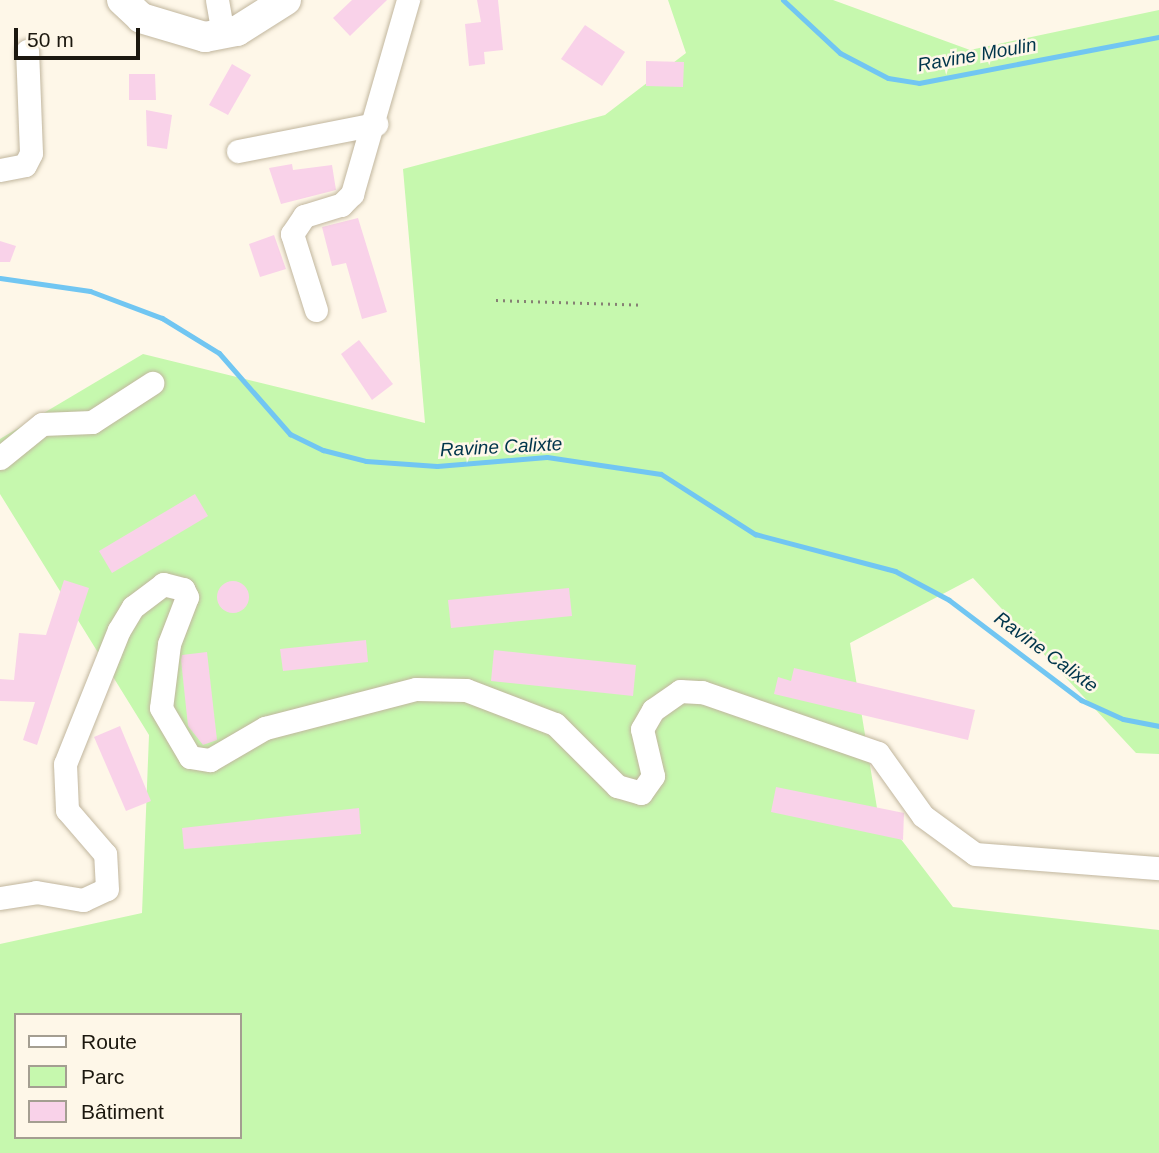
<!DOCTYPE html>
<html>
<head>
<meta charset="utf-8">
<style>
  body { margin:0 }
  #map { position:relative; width:1159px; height:1153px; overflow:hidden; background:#fef7e8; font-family:Arial,sans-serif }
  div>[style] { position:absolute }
  .green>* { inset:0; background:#c6f8ae }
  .stream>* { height:5px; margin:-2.5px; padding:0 2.5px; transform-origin:2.5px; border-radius:2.5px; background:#71c6f2 }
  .building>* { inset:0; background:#f9d2e9 }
  .round { border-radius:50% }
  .path>* { height:2.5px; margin-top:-1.25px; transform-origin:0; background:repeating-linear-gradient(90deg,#868074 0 2px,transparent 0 7px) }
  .roads { filter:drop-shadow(0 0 2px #c1b69e) drop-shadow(0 0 2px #c1b69e) }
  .minor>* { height:23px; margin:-11.5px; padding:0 11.5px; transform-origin:11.5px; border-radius:11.5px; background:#fff }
  .major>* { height:30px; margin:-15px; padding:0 15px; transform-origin:15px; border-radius:15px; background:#fff }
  span { translate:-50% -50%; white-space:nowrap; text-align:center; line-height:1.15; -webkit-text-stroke:5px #fef7e8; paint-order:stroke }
  .water-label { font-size:19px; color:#00354b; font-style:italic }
  .legend { position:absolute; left:14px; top:1013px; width:228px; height:126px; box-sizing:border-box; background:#fef7e8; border:2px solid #a49e91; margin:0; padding:9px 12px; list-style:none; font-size:21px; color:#1c180f }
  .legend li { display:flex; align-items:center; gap:14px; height:35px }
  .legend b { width:35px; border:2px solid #a49e91 }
  .scale { position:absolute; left:14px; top:28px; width:126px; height:32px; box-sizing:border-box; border:4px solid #1c180f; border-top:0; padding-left:9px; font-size:21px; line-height:24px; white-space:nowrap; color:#1c180f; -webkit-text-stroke:5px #fef7e8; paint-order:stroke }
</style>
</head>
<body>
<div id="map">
  <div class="green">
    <i style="clip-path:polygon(evenodd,668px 0,833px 0,970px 50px,1159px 10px,1159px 754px,1136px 753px,973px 578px,850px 643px,877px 808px,953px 907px,1159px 930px,1159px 1153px,0 1153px,0 944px,142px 913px,149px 735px,0 494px,0 439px,143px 354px,425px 423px,403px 169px,605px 115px,686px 53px,668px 0,16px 1015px,240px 1015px,240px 1137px,16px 1137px,16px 1015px)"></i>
  </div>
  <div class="stream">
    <i style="left:783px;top:0;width:78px;rotate:42.9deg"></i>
    <i style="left:840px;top:53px;width:54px;rotate:27.5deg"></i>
    <i style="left:888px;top:78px;width:31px;rotate:9deg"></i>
    <i style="left:919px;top:83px;width:244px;rotate:-10.9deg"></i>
    <i style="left:0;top:278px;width:91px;rotate:8.2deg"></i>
    <i style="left:90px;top:291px;width:77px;rotate:20.6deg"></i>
    <i style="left:162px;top:318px;width:67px;rotate:31.6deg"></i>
    <i style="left:219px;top:353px;width:108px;rotate:48.8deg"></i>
    <i style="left:290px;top:434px;width:37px;rotate:26deg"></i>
    <i style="left:323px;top:450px;width:44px;rotate:14.3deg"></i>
    <i style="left:366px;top:461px;width:71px;rotate:4deg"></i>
    <i style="left:437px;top:466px;width:110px;rotate:-4.7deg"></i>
    <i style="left:547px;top:457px;width:115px;rotate:8.5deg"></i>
    <i style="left:661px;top:474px;width:112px;rotate:32.6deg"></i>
    <i style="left:755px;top:534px;width:145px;rotate:14.8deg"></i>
    <i style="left:895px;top:571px;width:61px;rotate:28.2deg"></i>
    <i style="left:949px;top:600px;width:166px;rotate:37.1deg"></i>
    <i style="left:1081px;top:700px;width:46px;rotate:24.3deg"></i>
    <i style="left:1123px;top:719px;width:37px;rotate:11deg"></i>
  </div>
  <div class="building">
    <i style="clip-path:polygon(352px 0,387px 0,350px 36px,333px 18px)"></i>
    <i style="clip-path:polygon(477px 0,498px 0,503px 50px,484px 52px,485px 64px,469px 66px,465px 24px,481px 22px)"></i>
    <i style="clip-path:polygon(585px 25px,625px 52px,602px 86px,561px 59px)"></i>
    <i style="clip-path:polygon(646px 61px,684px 62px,683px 87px,646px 86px)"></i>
    <i style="clip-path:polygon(232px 64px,251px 75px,228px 115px,209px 105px)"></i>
    <i style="clip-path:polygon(129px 74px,155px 74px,156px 100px,129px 100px)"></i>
    <i style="clip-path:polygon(146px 110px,172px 115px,167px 149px,147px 146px)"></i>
    <i style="clip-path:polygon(292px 164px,293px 170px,332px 165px,336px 190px,281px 204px,269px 168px)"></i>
    <i style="clip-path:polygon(358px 218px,387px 312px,362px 319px,346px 263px,332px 266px,322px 227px)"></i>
    <i style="clip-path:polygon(274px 235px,286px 269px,260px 277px,249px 244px)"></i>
    <i style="clip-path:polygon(0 241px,16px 246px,10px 262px,0 262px)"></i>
    <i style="clip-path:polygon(359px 340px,393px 384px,372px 400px,341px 354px)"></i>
    <i style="clip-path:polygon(195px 494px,208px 516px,112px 573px,99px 551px)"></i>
    <i style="clip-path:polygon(64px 580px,89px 588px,37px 745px,23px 740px,35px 702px,0 701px,0 679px,14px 680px,19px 633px,46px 635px)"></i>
    <i class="round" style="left:217px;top:581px;width:32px;height:32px"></i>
    <i style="clip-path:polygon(569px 588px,572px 616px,451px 628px,448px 600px)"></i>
    <i style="clip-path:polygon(366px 640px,368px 662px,283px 671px,280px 649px)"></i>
    <i style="clip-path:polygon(494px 650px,636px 665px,633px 696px,491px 681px)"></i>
    <i style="clip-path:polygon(207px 652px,217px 740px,203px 745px,188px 726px,181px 660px,182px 655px)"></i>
    <i style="clip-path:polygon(794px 668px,975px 710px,968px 740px,774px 694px,778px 677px,791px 681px)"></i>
    <i style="clip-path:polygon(120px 726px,151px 801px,126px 811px,94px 737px)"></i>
    <i style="clip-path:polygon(776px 787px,904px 813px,903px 840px,771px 812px)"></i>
    <i style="clip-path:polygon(359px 808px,361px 834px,184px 849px,182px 828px)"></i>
  </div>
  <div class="path">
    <i style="left:496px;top:300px;width:147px;rotate:1.9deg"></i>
  </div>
  <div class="roads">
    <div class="minor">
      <i style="left:217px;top:0;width:36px;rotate:80deg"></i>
      <i style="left:238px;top:151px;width:141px;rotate:-11.1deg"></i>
      <i style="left:0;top:170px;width:25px;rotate:-11deg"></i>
      <i style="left:25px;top:165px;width:13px;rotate:-63deg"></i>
      <i style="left:31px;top:153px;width:102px;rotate:-92.2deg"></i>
      <i style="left:316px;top:310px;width:80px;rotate:-107.5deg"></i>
      <i style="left:292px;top:234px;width:22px;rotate:-56deg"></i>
      <i style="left:304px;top:216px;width:39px;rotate:-17deg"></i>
      <i style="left:341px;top:205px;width:16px;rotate:-45deg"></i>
      <i style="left:352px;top:194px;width:202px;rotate:-73.9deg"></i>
      <i style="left:0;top:458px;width:54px;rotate:-39deg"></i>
      <i style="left:42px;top:424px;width:50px;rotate:-2.3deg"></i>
      <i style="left:92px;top:422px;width:72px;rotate:-33deg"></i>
      <i style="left:0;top:898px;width:36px;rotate:-9deg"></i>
      <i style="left:36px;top:892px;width:48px;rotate:9.7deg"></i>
      <i style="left:83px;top:900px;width:26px;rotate:-25deg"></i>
      <i style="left:107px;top:889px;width:35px;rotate:-93deg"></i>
      <i style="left:105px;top:854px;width:58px;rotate:-130.8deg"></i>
      <i style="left:67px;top:810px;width:46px;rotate:-92.5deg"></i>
      <i style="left:65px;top:764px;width:144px;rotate:-68.1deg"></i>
      <i style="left:119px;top:630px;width:27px;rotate:-59deg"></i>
      <i style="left:133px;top:607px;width:38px;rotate:-37deg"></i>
      <i style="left:163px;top:584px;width:21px;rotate:14deg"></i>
      <i style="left:183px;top:589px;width:9px;rotate:63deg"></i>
      <i style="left:187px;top:597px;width:50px;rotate:111deg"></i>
      <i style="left:169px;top:644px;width:64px;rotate:97.1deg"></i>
      <i style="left:161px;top:708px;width:57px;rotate:59.4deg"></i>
      <i style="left:190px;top:757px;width:20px;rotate:9deg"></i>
      <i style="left:210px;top:760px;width:64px;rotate:-30.2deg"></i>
      <i style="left:265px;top:728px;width:156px;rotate:-14.5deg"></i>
      <i style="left:416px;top:689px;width:50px;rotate:1.1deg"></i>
      <i style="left:466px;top:690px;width:95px;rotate:20.9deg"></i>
      <i style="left:555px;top:724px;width:88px;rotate:45deg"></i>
      <i style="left:617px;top:786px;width:25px;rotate:16deg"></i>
      <i style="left:641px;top:793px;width:21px;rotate:-55deg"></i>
      <i style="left:653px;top:776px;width:48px;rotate:-103.2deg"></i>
      <i style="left:642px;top:729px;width:22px;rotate:-60deg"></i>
      <i style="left:653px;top:710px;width:33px;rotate:-35deg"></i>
      <i style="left:680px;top:691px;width:22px;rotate:3deg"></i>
      <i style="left:702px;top:692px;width:186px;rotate:19.1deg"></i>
      <i style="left:878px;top:753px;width:77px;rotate:54.5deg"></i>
      <i style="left:923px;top:816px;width:64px;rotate:36.2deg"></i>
      <i style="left:975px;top:854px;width:185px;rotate:4.4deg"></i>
    </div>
    <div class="major">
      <i style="left:122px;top:0;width:26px;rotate:43deg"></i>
      <i style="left:141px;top:18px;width:67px;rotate:16.5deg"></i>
      <i style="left:205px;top:37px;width:33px;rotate:-11deg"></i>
      <i style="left:237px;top:31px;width:58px;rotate:-32.3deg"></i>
    </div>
  </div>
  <div class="water-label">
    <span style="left:977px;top:55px;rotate:-10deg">Ravine Moulin</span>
    <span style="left:501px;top:447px;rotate:-3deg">Ravine Calixte</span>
    <span style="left:1046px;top:652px;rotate:36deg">Ravine Calixte</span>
  </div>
  <ul class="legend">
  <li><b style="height:9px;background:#fff"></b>Route</li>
  <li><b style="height:19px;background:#c6f8ae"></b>Parc</li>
  <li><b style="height:19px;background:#f9d2e9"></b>Bâtiment</li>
  </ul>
  <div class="scale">50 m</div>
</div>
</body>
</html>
